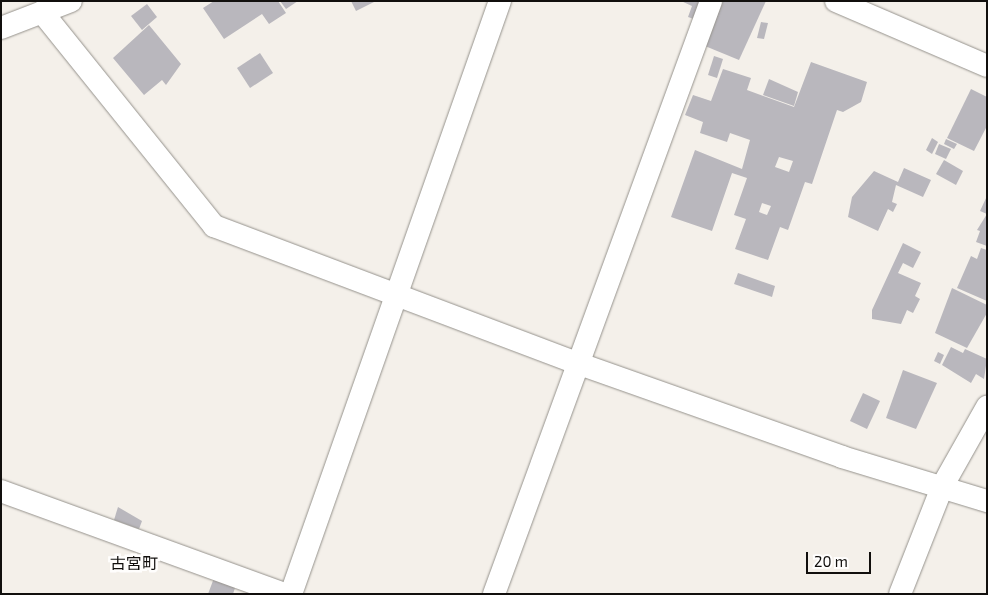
<!DOCTYPE html>
<html>
<head>
<meta charset="utf-8">
<style>
  body { margin:0 }
  #map { position:relative; width:988px; height:595px; overflow:hidden; background:#f4f0ea; font-family:"Exo 2","Noto Sans JP",sans-serif }
  div>[style] { position:absolute }
  .building>* { inset:0; background:#b9b7bd }
  .roads { filter:drop-shadow(0 0 1px #95928c) drop-shadow(0 0 1px #95928c) }
  .minor>* { height:22px; margin:-11px; padding:0 11px; transform-origin:11px; border-radius:11px; background:#fff }
  span { translate:-50% -50%; white-space:nowrap; text-align:center; line-height:1.15; -webkit-text-stroke:5px #fffefd; paint-order:stroke }
  .quarter-label { font-size:16px; color:#110f0d }
  .frame { position:absolute; inset:0; border:2px solid #110f0d; pointer-events:none }
  .scale { position:absolute; left:806px; top:552px; width:65px; height:22px; box-sizing:border-box; border:2px solid #110f0d; border-top:0; padding-left:6px; font-size:15px; line-height:18px; white-space:nowrap; color:#110f0d; -webkit-text-stroke:4px #fffefd; paint-order:stroke }
</style>
</head>
<body>
<div id="map">
  <div class="building">
    <i style="clip-path:polygon(214px 1px,278px 1px,286px 13px,269px 24px,262px 14px,224px 39px,203px 8px)"></i>
    <i style="clip-path:polygon(280px 1px,298px 1px,286px 9px)"></i>
    <i style="clip-path:polygon(351px 1px,376px 1px,356px 11px)"></i>
    <i style="clip-path:polygon(681px 1px,703px 1px,697px 20px,688px 17px,692px 6px)"></i>
    <i style="clip-path:polygon(723px 1px,766px 1px,739px 60px,705px 46px)"></i>
    <i style="clip-path:polygon(147px 4px,157px 17px,142px 30px,131px 16px)"></i>
    <i style="clip-path:polygon(761px 22px,768px 23px,764px 39px,757px 38px)"></i>
    <i style="clip-path:polygon(149px 25px,181px 64px,166px 85px,162px 80px,144px 95px,113px 58px)"></i>
    <i style="clip-path:polygon(260px 53px,273px 73px,250px 88px,237px 68px)"></i>
    <i style="clip-path:polygon(714px 56px,723px 59px,717px 78px,708px 75px)"></i>
    <i style="clip-path:polygon(evenodd,811px 62px,867px 82px,861px 102px,843px 112px,837px 110px,812px 184px,805px 182px,788px 230px,780px 227px,768px 260px,735px 249px,746px 219px,734px 215px,747px 178px,732px 173px,712px 231px,671px 217px,695px 150px,742px 169px,750px 140px,730px 133px,727px 142px,700px 133px,703px 122px,685px 115px,693px 95px,711px 101px,723px 69px,751px 78px,747px 90px,794px 107px,811px 62px,779px 157px,793px 161px,789px 172px,775px 167px,779px 157px,811px 62px,762px 203px,771px 206px,767px 215px,759px 212px,762px 203px)"></i>
    <i style="clip-path:polygon(769px 79px,798px 92px,794px 106px,763px 95px)"></i>
    <i style="clip-path:polygon(971px 89px,987px 97px,987px 126px,974px 151px,947px 138px)"></i>
    <i style="clip-path:polygon(932px 138px,938px 142px,932px 154px,926px 150px)"></i>
    <i style="clip-path:polygon(946px 139px,957px 144px,954px 149px,944px 144px)"></i>
    <i style="clip-path:polygon(939px 144px,951px 149px,946px 159px,935px 154px)"></i>
    <i style="clip-path:polygon(944px 160px,963px 171px,956px 185px,936px 174px)"></i>
    <i style="clip-path:polygon(904px 168px,931px 180px,923px 197px,896px 185px,892px 202px,897px 204px,893px 212px,888px 209px,878px 231px,848px 217px,852px 197px,874px 171px,898px 182px)"></i>
    <i style="clip-path:polygon(987px 196px,987px 246px,976px 242px,980px 231px,977px 230px,987px 214px,980px 211px)"></i>
    <i style="clip-path:polygon(903px 243px,921px 252px,913px 268px,903px 263px,898px 273px,921px 283px,915px 296px,920px 299px,913px 313px,907px 310px,901px 324px,872px 319px,872px 310px)"></i>
    <i style="clip-path:polygon(981px 248px,987px 250px,987px 301px,957px 288px,971px 256px,977px 259px)"></i>
    <i style="clip-path:polygon(738px 273px,775px 286px,772px 297px,734px 284px)"></i>
    <i style="clip-path:polygon(952px 288px,987px 305px,987px 313px,967px 348px,935px 333px)"></i>
    <i style="clip-path:polygon(951px 347px,963px 353px,965px 349px,987px 359px,984px 379px,976px 374px,971px 383px,942px 365px)"></i>
    <i style="clip-path:polygon(938px 352px,944px 355px,940px 364px,934px 361px)"></i>
    <i style="clip-path:polygon(903px 370px,937px 383px,916px 429px,886px 418px)"></i>
    <i style="clip-path:polygon(863px 393px,880px 401px,867px 429px,850px 421px)"></i>
    <i style="clip-path:polygon(118px 507px,142px 521px,139px 529px,114px 520px)"></i>
    <i style="clip-path:polygon(214px 578px,236px 585px,233px 594px,208px 594px)"></i>
  </div>
  <div class="roads">
    <div class="minor">
      <i style="left:836px;top:1px;width:164px;rotate:23.3deg"></i>
      <i style="left:42px;top:12px;width:275px;rotate:51.2deg"></i>
      <i style="left:214px;top:226px;width:388px;rotate:20.7deg"></i>
      <i style="left:577px;top:363px;width:281px;rotate:19.5deg"></i>
      <i style="left:842px;top:457px;width:152px;rotate:16.9deg"></i>
      <i style="left:1px;top:28px;width:75px;rotate:-21.1deg"></i>
      <i style="left:1px;top:491px;width:301px;rotate:20deg"></i>
      <i style="left:291px;top:594px;width:629px;rotate:-70.59deg"></i>
      <i style="left:494px;top:594px;width:631px;rotate:-69.9deg"></i>
      <i style="left:900px;top:594px;width:117px;rotate:-68.5deg"></i>
      <i style="left:943px;top:485px;width:90px;rotate:-60.6deg"></i>
    </div>
  </div>
  <div class="quarter-label">
    <span style="left:134px;top:563px">古宮町</span>
  </div>
  <div class="frame"></div>
  <div class="scale">20 m</div>
</div>
</body>
</html>
